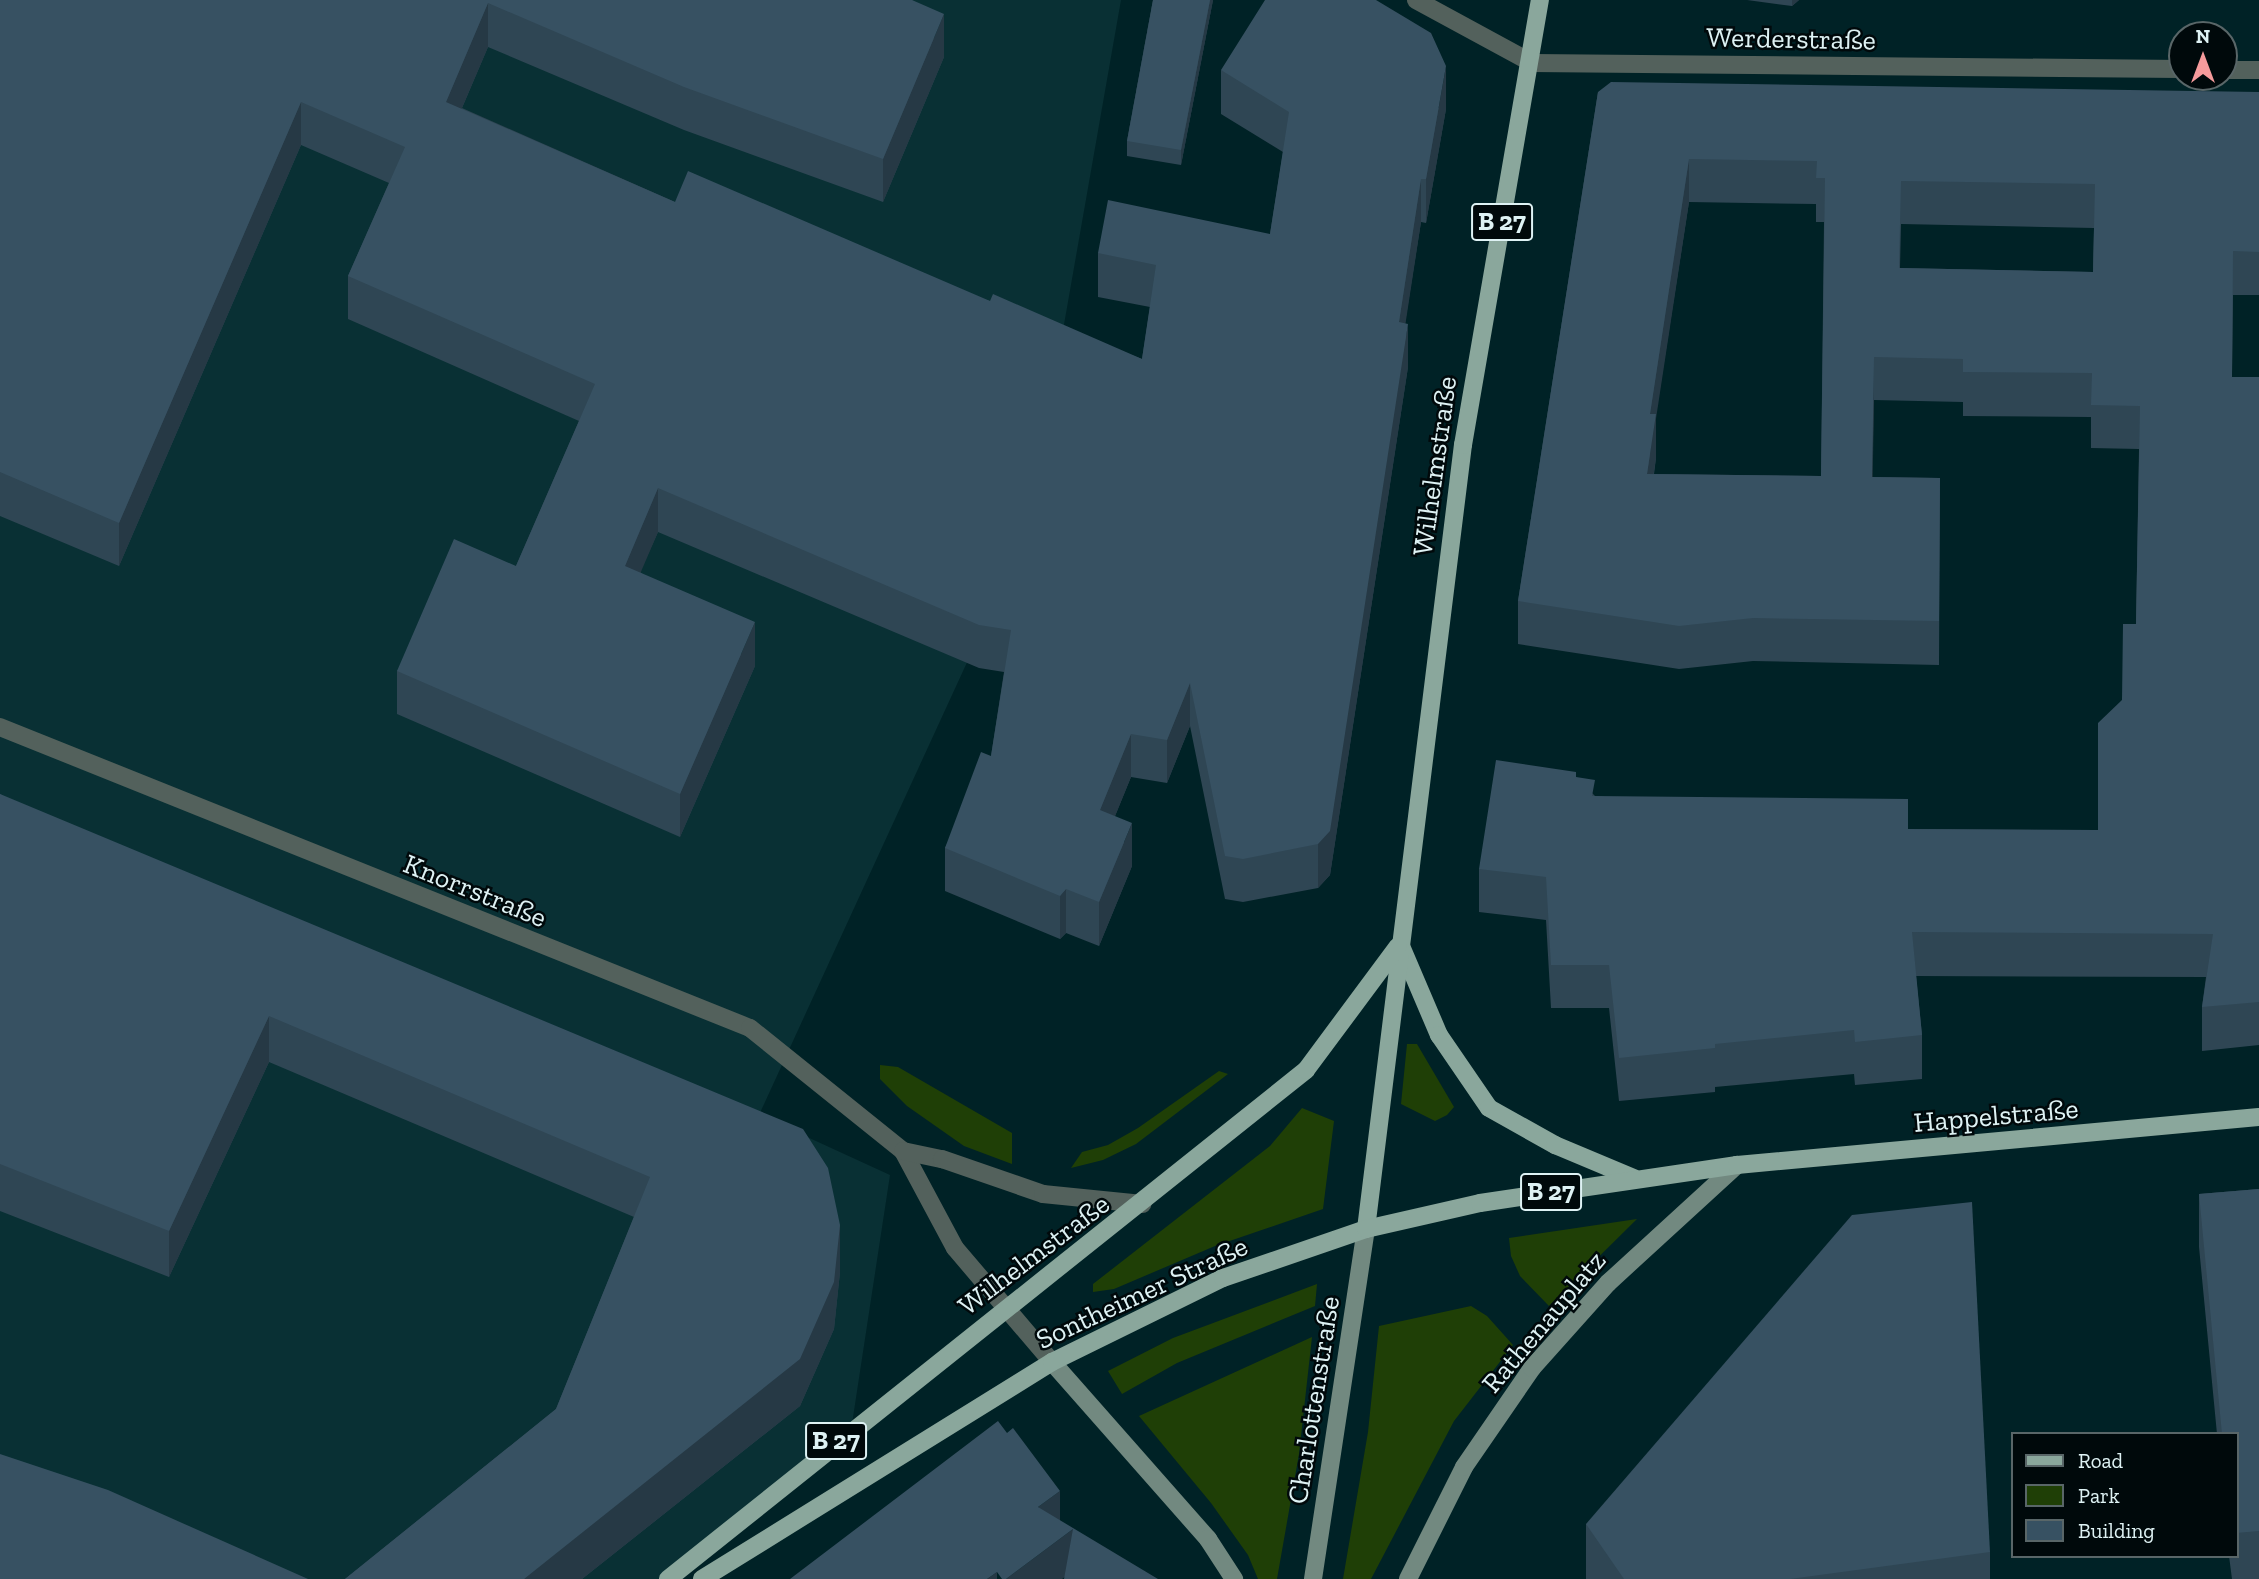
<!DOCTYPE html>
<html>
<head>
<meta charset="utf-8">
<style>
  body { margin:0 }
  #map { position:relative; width:2259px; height:1579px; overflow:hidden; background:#002226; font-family:"Zilla Slab",serif }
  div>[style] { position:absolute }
  .built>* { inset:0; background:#093034 }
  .green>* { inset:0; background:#1f3f06 }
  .minor>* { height:18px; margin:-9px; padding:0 9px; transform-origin:9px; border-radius:9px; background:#53615c }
  .secondary>* { height:18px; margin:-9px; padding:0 9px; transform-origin:9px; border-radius:9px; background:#728980 }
  .primary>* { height:18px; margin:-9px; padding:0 9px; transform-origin:9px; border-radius:9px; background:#8aa79c }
  .wall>* { inset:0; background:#2f4654 }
  .shaded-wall>* { inset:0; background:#263945 }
  .building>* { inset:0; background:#375162 }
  span { translate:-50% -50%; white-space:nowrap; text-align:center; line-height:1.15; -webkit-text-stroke:5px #00090b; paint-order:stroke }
  .shield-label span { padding:2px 5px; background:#00090b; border:2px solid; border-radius:5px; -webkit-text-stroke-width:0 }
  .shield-label { font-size:26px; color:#def2f4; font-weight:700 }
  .street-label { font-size:28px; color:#def2f4 }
  .legend { position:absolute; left:2011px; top:1432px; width:228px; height:126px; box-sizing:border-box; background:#00090b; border:2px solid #596668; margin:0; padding:9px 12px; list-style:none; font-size:21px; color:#def2f4 }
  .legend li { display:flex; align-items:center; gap:14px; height:35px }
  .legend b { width:35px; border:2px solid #596668 }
  .north { position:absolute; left:2168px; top:21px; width:70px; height:70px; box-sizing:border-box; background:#00090b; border:2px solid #596668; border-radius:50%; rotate:0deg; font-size:19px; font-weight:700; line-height:28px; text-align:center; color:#def2f4 }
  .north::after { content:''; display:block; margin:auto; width:24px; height:32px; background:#f59b9c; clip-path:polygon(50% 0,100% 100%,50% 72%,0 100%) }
</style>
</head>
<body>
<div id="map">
  <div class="built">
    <i style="clip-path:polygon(0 0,1121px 0,1062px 336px,1100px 373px,759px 1115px,890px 1175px,850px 1437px,682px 1579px,0 1579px)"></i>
  </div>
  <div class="green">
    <i style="clip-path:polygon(1407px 1044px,1417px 1044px,1454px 1107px,1447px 1115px,1435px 1121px,1401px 1104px)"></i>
    <i style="clip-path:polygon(880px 1065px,898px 1067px,1012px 1133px,1012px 1164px,964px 1146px,907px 1106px,880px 1079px)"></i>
    <i style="clip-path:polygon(1219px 1071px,1228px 1074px,1136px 1144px,1103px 1160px,1071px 1168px,1082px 1152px,1108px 1145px,1138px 1128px)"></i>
    <i style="clip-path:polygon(1302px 1108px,1334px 1121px,1323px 1209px,1215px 1246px,1114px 1289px,1093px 1292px,1093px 1284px,1270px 1146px)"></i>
    <i style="clip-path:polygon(1637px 1219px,1549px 1306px,1520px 1276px,1511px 1256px,1509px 1238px)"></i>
    <i style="clip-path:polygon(1317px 1284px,1315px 1306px,1177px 1363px,1122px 1394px,1108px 1371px,1173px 1338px)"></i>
    <i style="clip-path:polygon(1471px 1306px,1487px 1316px,1513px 1345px,1454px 1421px,1371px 1579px,1343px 1579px,1368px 1432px,1379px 1326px)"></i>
    <i style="clip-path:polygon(1312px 1337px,1299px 1454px,1277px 1579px,1258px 1579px,1248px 1555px,1211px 1503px,1139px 1416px)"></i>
  </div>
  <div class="minor">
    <i style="left:1416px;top:0;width:132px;rotate:28.5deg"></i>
    <i style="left:1532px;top:63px;width:650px;rotate:0.53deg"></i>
    <i style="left:2224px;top:70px;width:35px"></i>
    <i style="left:0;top:727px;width:808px;rotate:21.87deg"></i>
    <i style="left:750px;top:1028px;width:196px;rotate:38.8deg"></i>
    <i style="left:903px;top:1151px;width:110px;rotate:61.8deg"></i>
    <i style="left:955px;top:1248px;width:150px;rotate:49.6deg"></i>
    <i style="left:903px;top:1151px;width:40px;rotate:12deg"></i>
    <i style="left:942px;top:1159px;width:107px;rotate:19.1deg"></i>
    <i style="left:1043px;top:1194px;width:100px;rotate:5.7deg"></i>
  </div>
  <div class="secondary">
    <i style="left:1052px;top:1362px;width:236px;rotate:48.6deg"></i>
    <i style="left:1208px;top:1539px;width:48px;rotate:57deg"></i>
    <i style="left:1313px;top:1579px;width:354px;rotate:-81.4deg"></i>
    <i style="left:1408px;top:1579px;width:125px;rotate:-63.4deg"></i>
    <i style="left:1464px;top:1467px;width:120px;rotate:-55.5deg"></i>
    <i style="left:1532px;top:1368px;width:114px;rotate:-48.2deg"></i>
    <i style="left:1608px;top:1283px;width:175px;rotate:-42.5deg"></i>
  </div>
  <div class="primary">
    <i style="left:1401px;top:946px;width:97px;rotate:66.9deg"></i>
    <i style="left:1439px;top:1035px;width:88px;rotate:55.6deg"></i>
    <i style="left:1489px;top:1108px;width:76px;rotate:29.3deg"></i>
    <i style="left:1555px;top:1145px;width:86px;rotate:22.7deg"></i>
    <i style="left:1366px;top:1229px;width:790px;rotate:-82.95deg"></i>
    <i style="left:1463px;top:445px;width:452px;rotate:-80.2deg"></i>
    <i style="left:668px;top:1579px;width:816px;rotate:-38.58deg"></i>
    <i style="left:1306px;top:1070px;width:154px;rotate:-53.4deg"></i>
    <i style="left:702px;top:1579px;width:412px;rotate:-31.8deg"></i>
    <i style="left:1052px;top:1362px;width:191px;rotate:-26.2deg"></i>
    <i style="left:1223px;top:1278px;width:151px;rotate:-18.9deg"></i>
    <i style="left:1366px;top:1229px;width:117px;rotate:-12.8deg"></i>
    <i style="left:1480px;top:1203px;width:260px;rotate:-8.4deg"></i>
    <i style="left:1737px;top:1165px;width:524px;rotate:-5.25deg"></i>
  </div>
  <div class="wall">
    <i style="clip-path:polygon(0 0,912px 0,944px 57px,883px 202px,684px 130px,488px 47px,462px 108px,675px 202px,990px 301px,1142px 359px,1150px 307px,1098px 297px,1098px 253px,1270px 234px,1283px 152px,1221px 114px,1221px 70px,1446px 109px,1426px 223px,1421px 222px,1405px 323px,1408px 367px,1330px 875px,1318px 888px,1243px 902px,1225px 899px,1190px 726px,1167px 783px,1131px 777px,1115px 816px,1132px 866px,1099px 946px,1066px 933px,1060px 939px,945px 891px,945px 848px,991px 756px,1004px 672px,979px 668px,658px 532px,640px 572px,755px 666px,680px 837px,397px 714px,397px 671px,516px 566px,579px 421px,348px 319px,348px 276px,389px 183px,301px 145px,119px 566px,0 516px)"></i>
    <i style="clip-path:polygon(1153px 0,1213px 0,1181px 165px,1127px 156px,1127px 141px)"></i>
    <i style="clip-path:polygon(1747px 0,1799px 0,1792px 6px)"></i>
    <i style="clip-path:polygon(evenodd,1598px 92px,2259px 92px,2259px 295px,2233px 295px,2232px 377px,2259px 377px,2259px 1045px,2202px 1051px,2202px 1007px,2206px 977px,1916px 976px,1922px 1035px,1922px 1079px,1855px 1085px,1854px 1074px,1715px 1087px,1715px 1092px,1619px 1101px,1609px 1008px,1551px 1008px,1546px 920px,1479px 912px,1479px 869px,1576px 777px,1595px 796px,1908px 829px,2098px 830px,2136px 624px,2139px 449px,2091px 448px,2091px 417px,1963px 416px,1963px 402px,1874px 400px,1872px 477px,1940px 478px,1939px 665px,1753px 661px,1679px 669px,1518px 644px,1518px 601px,1598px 92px,1689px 202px,1816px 204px,1816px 222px,1824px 222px,1821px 476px,1654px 474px,1656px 458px,1656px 414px,1689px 202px,1598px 92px,1901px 224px,2094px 228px,2093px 272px,1900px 268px,1901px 224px)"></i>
    <i style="clip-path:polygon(0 794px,840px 1272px,834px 1329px,800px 1406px,582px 1579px,345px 1579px,556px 1409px,634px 1217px,269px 1062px,169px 1277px,0 1211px)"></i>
    <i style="clip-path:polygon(2259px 1189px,2259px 1579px,2232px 1579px,2229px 1556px,2236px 1556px,2236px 1434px,2217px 1434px,2199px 1247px,2199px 1194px)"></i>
    <i style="clip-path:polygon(1586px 1524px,1990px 1552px,1990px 1579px,1586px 1579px)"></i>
  </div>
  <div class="shaded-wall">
    <i style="clip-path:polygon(1210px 0,1213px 0,1181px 165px,1181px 150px)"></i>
    <i style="clip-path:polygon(1792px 0,1799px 0,1792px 6px)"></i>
    <i style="clip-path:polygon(488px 3px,488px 47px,446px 145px,446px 102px)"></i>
    <i style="clip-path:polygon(944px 14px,944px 57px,883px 202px,883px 159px)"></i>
    <i style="clip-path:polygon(1446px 66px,1446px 109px,1426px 223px,1426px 179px)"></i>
    <i style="clip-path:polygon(301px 102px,301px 145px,119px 566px,119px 523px)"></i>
    <i style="clip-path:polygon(1689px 159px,1689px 202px,1650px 458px,1650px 414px)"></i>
    <i style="clip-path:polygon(1421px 179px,1421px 222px,1399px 366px,1399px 322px)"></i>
    <i style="clip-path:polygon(1408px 324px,1408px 367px,1330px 875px,1318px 888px,1318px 844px)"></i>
    <i style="clip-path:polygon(1874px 357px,1874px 400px,1872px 520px,1872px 477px)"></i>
    <i style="clip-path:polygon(1656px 414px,1656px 458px,1647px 517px,1647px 474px)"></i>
    <i style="clip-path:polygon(658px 488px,658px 532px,625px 609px,625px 566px)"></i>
    <i style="clip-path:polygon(755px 622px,755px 666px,680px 837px,680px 794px)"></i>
    <i style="clip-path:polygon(1190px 683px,1190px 726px,1167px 783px,1167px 740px)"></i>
    <i style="clip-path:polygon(1131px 734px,1131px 777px,1100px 853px,1100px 810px)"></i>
    <i style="clip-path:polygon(1132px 823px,1132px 866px,1099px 946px,1099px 902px)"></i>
    <i style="clip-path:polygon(1066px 889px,1066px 933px,1060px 939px,1060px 896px)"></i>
    <i style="clip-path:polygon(269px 1016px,269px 1062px,169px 1277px,169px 1231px)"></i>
    <i style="clip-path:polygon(840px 1225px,840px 1272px,834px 1329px,800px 1406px,582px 1579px,524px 1579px)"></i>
    <i style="clip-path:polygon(1060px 1491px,1060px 1533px,1038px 1507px)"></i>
    <i style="clip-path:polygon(1073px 1529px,1073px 1571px,1062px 1579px,1006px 1579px)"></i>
    <i style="clip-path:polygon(997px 1572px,997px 1579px,987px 1579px)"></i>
  </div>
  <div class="building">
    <i style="clip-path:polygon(0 0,912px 0,944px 14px,883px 159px,684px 87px,488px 3px,446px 102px,675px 202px,688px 171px,990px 301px,993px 294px,1142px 359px,1156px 265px,1098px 253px,1108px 200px,1270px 234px,1289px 112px,1221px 70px,1265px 0,1376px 0,1431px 33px,1446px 66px,1426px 179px,1421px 179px,1399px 322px,1408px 324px,1330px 831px,1318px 844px,1243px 859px,1225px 856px,1190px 683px,1167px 740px,1131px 734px,1100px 810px,1132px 823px,1099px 902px,1066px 889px,1060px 896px,945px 848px,981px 752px,991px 756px,1011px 630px,979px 625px,658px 488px,625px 566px,755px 622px,680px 794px,397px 671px,454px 539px,516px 566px,595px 384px,348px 276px,405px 147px,301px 102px,119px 523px,0 472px)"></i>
    <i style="clip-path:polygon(1153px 0,1210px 0,1181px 150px,1127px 141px)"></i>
    <i style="clip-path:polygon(evenodd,1611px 82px,2259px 92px,2259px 252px,2233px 251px,2232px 377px,2259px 377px,2259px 1002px,2202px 1007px,2213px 934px,1912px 932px,1922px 1035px,1855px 1042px,1854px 1030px,1715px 1044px,1715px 1048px,1619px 1058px,1609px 965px,1551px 965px,1546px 877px,1479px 869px,1496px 760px,1576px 772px,1576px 777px,1595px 780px,1592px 796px,1908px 799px,1908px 829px,2098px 830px,2098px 723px,2122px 700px,2123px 624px,2136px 624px,2140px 406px,2091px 405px,2092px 373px,1963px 372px,1963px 359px,1874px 357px,1872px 477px,1940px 478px,1939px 621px,1753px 618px,1679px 626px,1518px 601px,1598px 92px,1611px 82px,1689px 159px,1817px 161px,1816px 178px,1825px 178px,1821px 476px,1647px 474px,1656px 414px,1650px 414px,1689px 159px,1611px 82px,1901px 181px,2095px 184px,2093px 272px,1899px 268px,1901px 181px)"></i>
    <i style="clip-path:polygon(0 794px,803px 1129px,828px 1168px,840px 1225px,834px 1282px,800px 1359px,524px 1579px,345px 1579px,556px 1409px,650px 1177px,269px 1016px,169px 1231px,0 1164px)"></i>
    <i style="clip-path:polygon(2259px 1189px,2259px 1531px,2236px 1533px,2236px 1434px,2222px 1434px,2199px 1194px)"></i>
    <i style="clip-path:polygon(1972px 1202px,1990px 1552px,1790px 1579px,1624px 1579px,1586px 1524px,1852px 1215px)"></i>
    <i style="clip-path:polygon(998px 1421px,1007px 1433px,1013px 1428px,1060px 1491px,1038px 1507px,1158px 1579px,1064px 1579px,1073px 1529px,1006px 1579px,1002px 1579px,997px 1572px,987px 1579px,790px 1579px)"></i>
    <i style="clip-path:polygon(0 1454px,108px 1490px,308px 1579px,0 1579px)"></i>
  </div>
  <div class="shield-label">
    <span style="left:1502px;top:222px">B 27</span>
    <span style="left:1551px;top:1192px">B 27</span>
    <span style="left:836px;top:1441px">B 27</span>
  </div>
  <div class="street-label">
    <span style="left:1791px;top:39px;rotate:1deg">Werderstraße</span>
    <span style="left:1435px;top:466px;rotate:-82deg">Wilhelmstraße</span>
    <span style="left:475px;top:891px;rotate:22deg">Knorrstraße</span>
    <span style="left:1996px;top:1116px;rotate:-5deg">Happelstraße</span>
    <span style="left:1034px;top:1255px;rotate:-37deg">Wilhelmstraße</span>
    <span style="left:1142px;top:1293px;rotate:-25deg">Sontheimer Straße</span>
    <span style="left:1544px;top:1322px;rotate:-50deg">Rathenauplatz</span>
    <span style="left:1314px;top:1400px;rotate:-81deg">Charlottenstraße</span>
  </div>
  <ul class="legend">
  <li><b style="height:9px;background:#8aa79c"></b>Road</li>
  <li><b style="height:19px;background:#1f3f06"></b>Park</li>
  <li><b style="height:19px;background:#375162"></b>Building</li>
  </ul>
  <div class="north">N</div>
</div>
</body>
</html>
